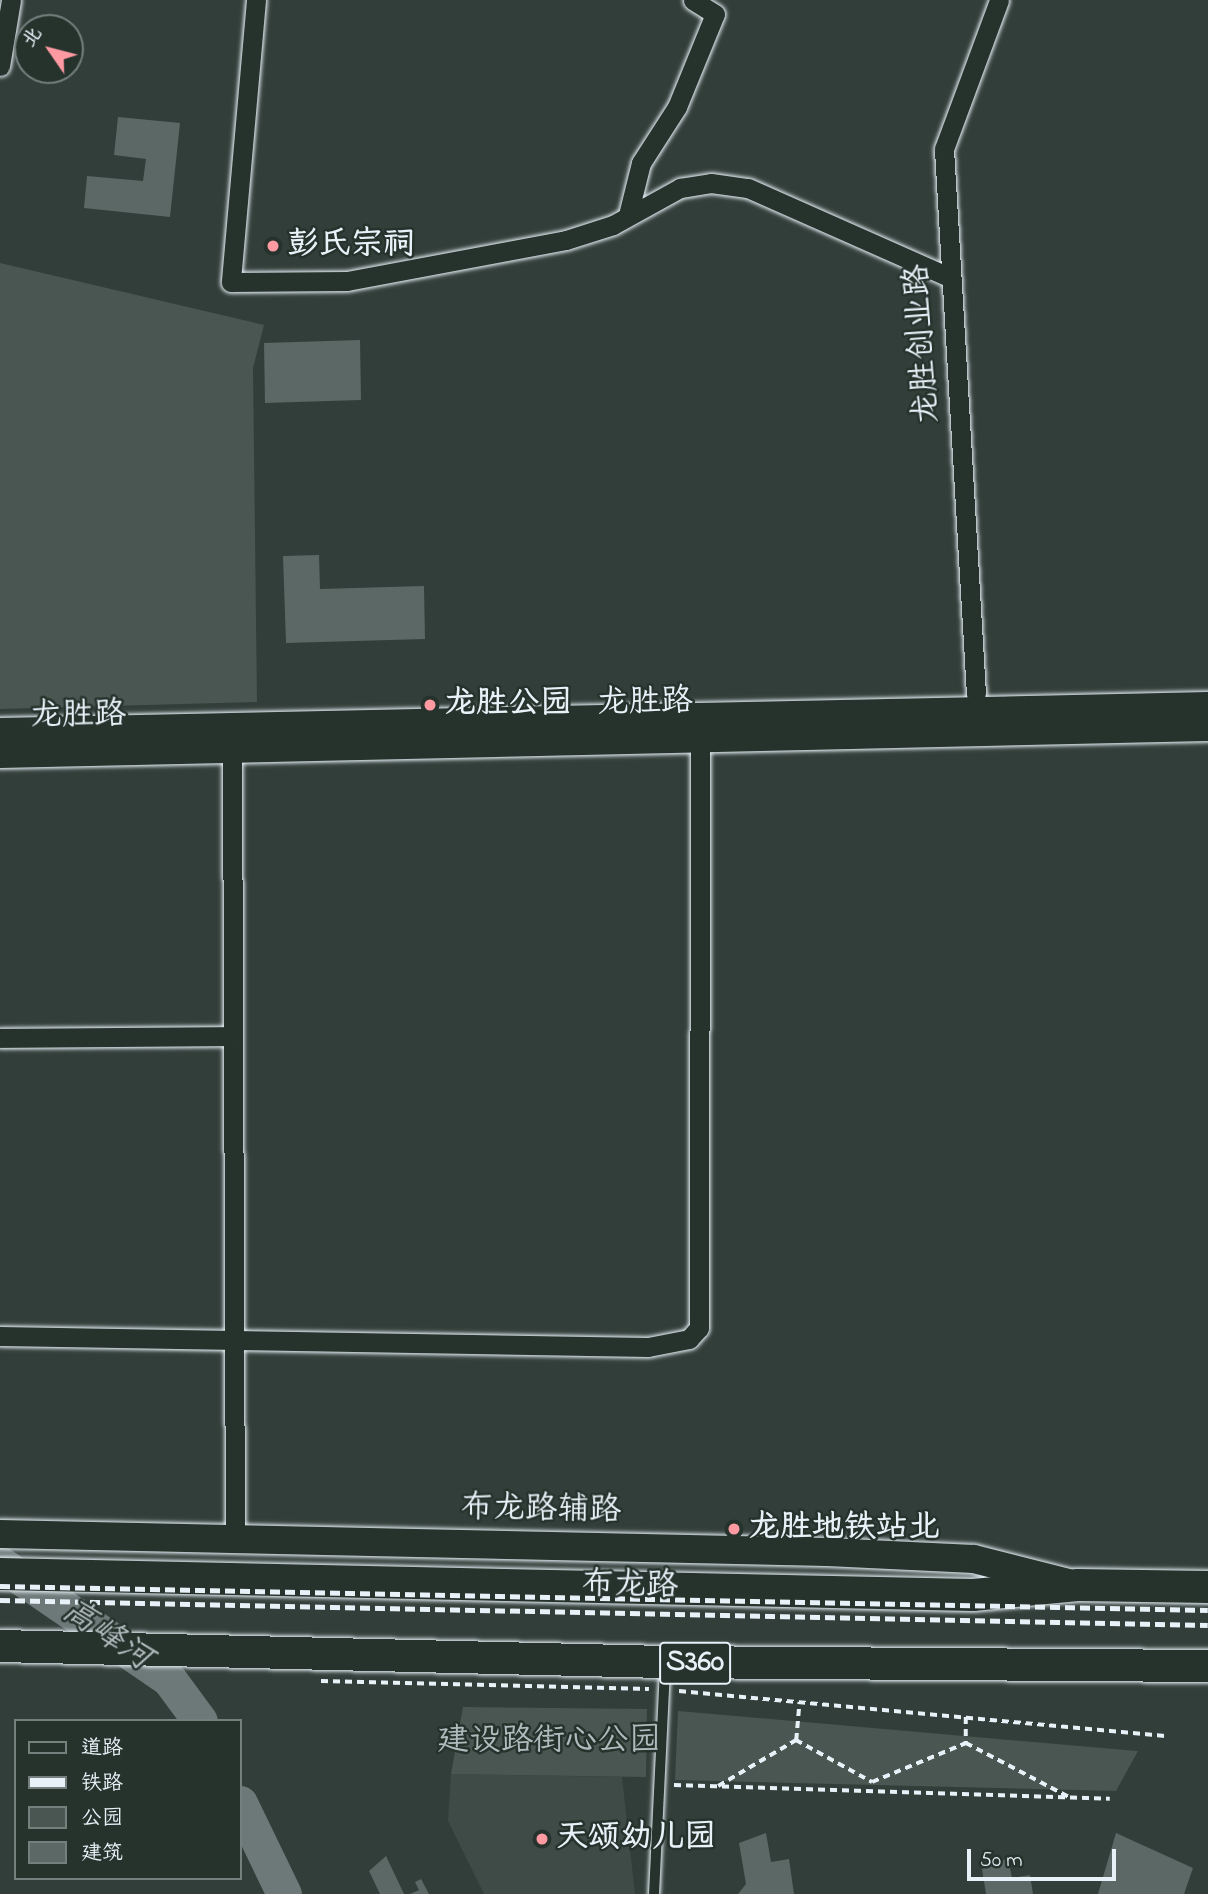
<!DOCTYPE html>
<html>
<head>
<meta charset="utf-8">
<style>
  body { margin:0 }
  #map { position:relative; width:1208px; height:1894px; overflow:hidden; background:#323e39; font-family:"Indie Flower","LXGW WenKai TC",sans-serif }
  div>[style] { position:absolute }
  .built>* { inset:0; background:#3f4b46 }
  .green>* { inset:0; background:#495651 }
  .river>* { height:35px; margin:-17.5px; padding:0 17.5px; transform-origin:17.5px; border-radius:17.5px; background:#6d7978 }
  .building>* { inset:0; background:#5c6865 }
  .path>* { height:3.5px; margin-top:-1.75px; transform-origin:0; background:repeating-linear-gradient(90deg,#e8f1f8 0 7px,transparent 0 12px) }
  .roads { filter:drop-shadow(0 0 2px #e8f1f8) drop-shadow(0 0 2px #e8f1f8) }
  .service>* { height:10px; margin:-5px; padding:0 5px; transform-origin:5px; border-radius:5px; background:#26332d }
  .minor>* { height:19px; margin:-9.5px; padding:0 9.5px; transform-origin:9.5px; border-radius:9.5px; background:#26332d }
  .secondary>* { height:28px; margin:-14px; padding:0 14px; transform-origin:14px; border-radius:14px; background:#26332d }
  .primary>* { height:32px; margin:-16px; padding:0 16px; transform-origin:16px; border-radius:16px; background:#26332d }
  .rail>* { height:5px; margin-top:-2.5px; transform-origin:0; background:repeating-linear-gradient(90deg,#e8f1f8 0 10px,transparent 0 15px) }
  .dots>* { width:19px; height:19px; translate:-50% -50%; box-sizing:border-box; border:4px solid #26332d; border-radius:50% }
  span { translate:-50% -50%; white-space:nowrap; text-align:center; line-height:1.15; -webkit-text-stroke:5px #26332d; paint-order:stroke }
  .shield-label span { padding:2px 5px; background:#26332d; border:2px solid; border-radius:5px; -webkit-text-stroke-width:0 }
  .shield-label { font-size:30px; color:#e8f1f8; font-weight:700 }
  .poi-label { font-size:32px; color:#e8f1f8; font-weight:700 }
  .left { translate:0 -50%; text-align:left }
  .street-label { font-size:32px; color:#e8f1f8 }
  .park-label { font-size:32px; color:#b0bbbe }
  .water-label { font-size:33px; color:#b1bbbe; font-style:italic }
  .legend { position:absolute; left:14px; top:1719px; width:228px; height:161px; box-sizing:border-box; background:#26332d; border:2px solid #747f7e; margin:0; padding:9px 12px; list-style:none; font-size:21px; color:#e8f1f8 }
  .legend li { display:flex; align-items:center; gap:14px; height:35px }
  .legend b { width:35px; border:2px solid #747f7e }
  .north { position:absolute; left:14px; top:14px; width:70px; height:70px; box-sizing:border-box; background:#26332d; border:2px solid #747f7e; border-radius:50%; rotate:305deg; font-size:19px; font-weight:700; line-height:28px; text-align:center; color:#e8f1f8 }
  .north::after { content:''; display:block; margin:auto; width:24px; height:32px; background:#ff9aa2; clip-path:polygon(50% 0,100% 100%,50% 72%,0 100%) }
  .scale { position:absolute; left:967px; top:1849px; width:149px; height:32px; box-sizing:border-box; border:4px solid #e8f1f8; border-top:0; padding-left:9px; font-size:21px; line-height:24px; white-space:nowrap; color:#e8f1f8; -webkit-text-stroke:5px #26332d; paint-order:stroke }
</style>
</head>
<body>
<div id="map">
  <div class="built">
    <i style="clip-path:polygon(451px 1774px,622px 1777px,635px 1894px,484px 1894px,448px 1821px)"></i>
  </div>
  <div class="green">
    <i style="clip-path:polygon(0 263px,264px 325px,253px 368px,257px 702px,0 709px)"></i>
    <i style="clip-path:polygon(463px 1707px,647px 1709px,646px 1777px,451px 1774px)"></i>
    <i style="clip-path:polygon(678px 1711px,1137px 1751px,1138px 1751px,1116px 1791px,675px 1780px)"></i>
  </div>
  <div class="river">
    <i style="left:1px;top:1564px;width:204px;rotate:34.4deg"></i>
    <i style="left:169px;top:1679px;width:52px;rotate:53.6deg"></i>
    <i style="left:240px;top:1803px;width:101px;rotate:64.2deg"></i>
  </div>
  <div class="building">
    <i style="clip-path:polygon(118px 117px,180px 123px,170px 217px,84px 208px,87px 176px,143px 181px,146px 159px,114px 155px)"></i>
    <i style="clip-path:polygon(360px 340px,361px 400px,265px 403px,264px 343px)"></i>
    <i style="clip-path:polygon(319px 555px,320px 589px,424px 586px,425px 639px,286px 643px,283px 556px)"></i>
    <i style="clip-path:polygon(766px 1833px,771px 1862px,789px 1859px,794px 1894px,738px 1894px,746px 1884px,739px 1843px)"></i>
    <i style="clip-path:polygon(1116px 1833px,1193px 1868px,1184px 1894px,1098px 1894px)"></i>
    <i style="clip-path:polygon(386px 1856px,404px 1894px,380px 1894px,369px 1871px)"></i>
    <i style="clip-path:polygon(1008px 1858px,1012px 1878px,1030px 1875px,1033px 1894px,986px 1894px,982px 1869px)"></i>
    <i style="clip-path:polygon(421px 1879px,429px 1894px,410px 1894px,419px 1890px,415px 1882px)"></i>
  </div>
  <div class="path">
    <i style="left:321px;top:1681px;width:328px;rotate:1.4deg"></i>
    <i style="left:679px;top:1691px;width:491px;rotate:5.3deg"></i>
    <i style="left:966px;top:1717px;width:26px;rotate:90deg"></i>
    <i style="left:796px;top:1740px;width:38px;rotate:-85deg"></i>
    <i style="left:674px;top:1785px;width:436px;rotate:1.8deg"></i>
    <i style="left:718px;top:1786px;width:91px;rotate:-30.5deg"></i>
    <i style="left:796px;top:1740px;width:87px;rotate:28.9deg"></i>
    <i style="left:872px;top:1782px;width:102px;rotate:-22.5deg"></i>
    <i style="left:966px;top:1743px;width:116px;rotate:27.7deg"></i>
  </div>
  <div class="roads">
    <div class="service">
      <i style="left:654px;top:1894px;width:228px;rotate:-87.2deg"></i>
    </div>
    <div class="minor">
      <i style="left:256px;top:0;width:283px;rotate:95.1deg"></i>
      <i style="left:231px;top:282px;width:116px;rotate:-0.5deg"></i>
      <i style="left:347px;top:281px;width:223px;rotate:-10.6deg"></i>
      <i style="left:566px;top:240px;width:49px;rotate:-17.7deg"></i>
      <i style="left:613px;top:225px;width:77px;rotate:-28.9deg"></i>
      <i style="left:680px;top:188px;width:31px;rotate:-9deg"></i>
      <i style="left:711px;top:183px;width:37px;rotate:8deg"></i>
      <i style="left:748px;top:188px;width:220px;rotate:23.9deg"></i>
      <i style="left:0;top:66px;width:67px;rotate:-80.5deg"></i>
      <i style="left:628px;top:215px;width:54px;rotate:-76deg"></i>
      <i style="left:641px;top:163px;width:67px;rotate:-57.3deg"></i>
      <i style="left:677px;top:107px;width:100px;rotate:-67.8deg"></i>
      <i style="left:715px;top:14px;width:26px;rotate:-148deg"></i>
      <i style="left:976px;top:694px;width:546px;rotate:-93.36deg"></i>
      <i style="left:944px;top:149px;width:159px;rotate:-69.7deg"></i>
      <i style="left:232px;top:739px;width:800px;rotate:89.79deg"></i>
      <i style="left:0;top:1038px;width:233px;rotate:-0.5deg"></i>
      <i style="left:0;top:1336px;width:648px;rotate:0.97deg"></i>
      <i style="left:648px;top:1347px;width:42px;rotate:-11deg"></i>
      <i style="left:689px;top:1339px;width:15px;rotate:-48deg"></i>
      <i style="left:699px;top:1328px;width:590px;rotate:-89.9deg"></i>
    </div>
    <div class="secondary">
      <i style="left:0;top:732px;width:1208px;rotate:-1.23deg"></i>
      <i style="left:0;top:754px;width:1208px;rotate:-1.28deg"></i>
      <i style="left:0;top:1534px;width:827px;rotate:1.25deg"></i>
      <i style="left:827px;top:1552px;width:147px;rotate:2.7deg"></i>
      <i style="left:974px;top:1559px;width:98px;rotate:14.2deg"></i>
    </div>
    <div class="primary">
      <i style="left:0;top:1574px;width:973px;rotate:1.24deg"></i>
      <i style="left:973px;top:1595px;width:105px;rotate:-5.4deg"></i>
      <i style="left:1078px;top:1585px;width:130px;rotate:0.9deg"></i>
      <i style="left:0;top:1646px;width:665px;rotate:1.38deg"></i>
      <i style="left:665px;top:1662px;width:543px;rotate:0.42deg"></i>
    </div>
  </div>
  <div class="rail">
    <i style="left:0;top:1586px;width:1208px;rotate:1.14deg"></i>
    <i style="left:0;top:1600px;width:1208px;rotate:1.19deg"></i>
  </div>
  <div class="dots">
    <i style="left:273px;top:246px;background:#ff9aa2"></i>
    <i style="left:430px;top:705px;background:#ff9aa2"></i>
    <i style="left:734px;top:1529px;background:#ff9aa2"></i>
    <i style="left:542px;top:1839px;background:#ff9aa2"></i>
  </div>
  <div class="shield-label">
    <span style="left:695px;top:1663px">S360</span>
  </div>
  <div class="poi-label">
    <span class="left" style="left:287px;top:246px">彭氏宗祠</span>
    <span class="left" style="left:444px;top:705px">龙胜公园</span>
    <span class="left" style="left:748px;top:1529px">龙胜地铁站北</span>
    <span class="left" style="left:556px;top:1839px">天颂幼儿园</span>
  </div>
  <div class="street-label">
    <span style="left:924px;top:344px;rotate:-94deg">龙胜创业路</span>
    <span style="left:645px;top:704px;rotate:-1deg">龙胜路</span>
    <span style="left:78px;top:717px;rotate:-1deg">龙胜路</span>
    <span style="left:541px;top:1511px;rotate:1deg">布龙路辅路</span>
    <span style="left:630px;top:1587px;rotate:1deg">布龙路</span>
  </div>
  <div class="park-label">
    <span style="left:549px;top:1742px">建设路街心公园</span>
  </div>
  <div class="water-label">
    <span style="left:106px;top:1636px;rotate:34deg">高峰河</span>
  </div>
  <ul class="legend">
  <li><b style="height:9px;background:#26332d"></b>道路</li>
  <li><b style="height:9px;background:#e8f1f8"></b>铁路</li>
  <li><b style="height:19px;background:#495651"></b>公园</li>
  <li><b style="height:19px;background:#5c6865"></b>建筑</li>
  </ul>
  <div class="north">北</div>
  <div class="scale">50 m</div>
</div>
</body>
</html>
